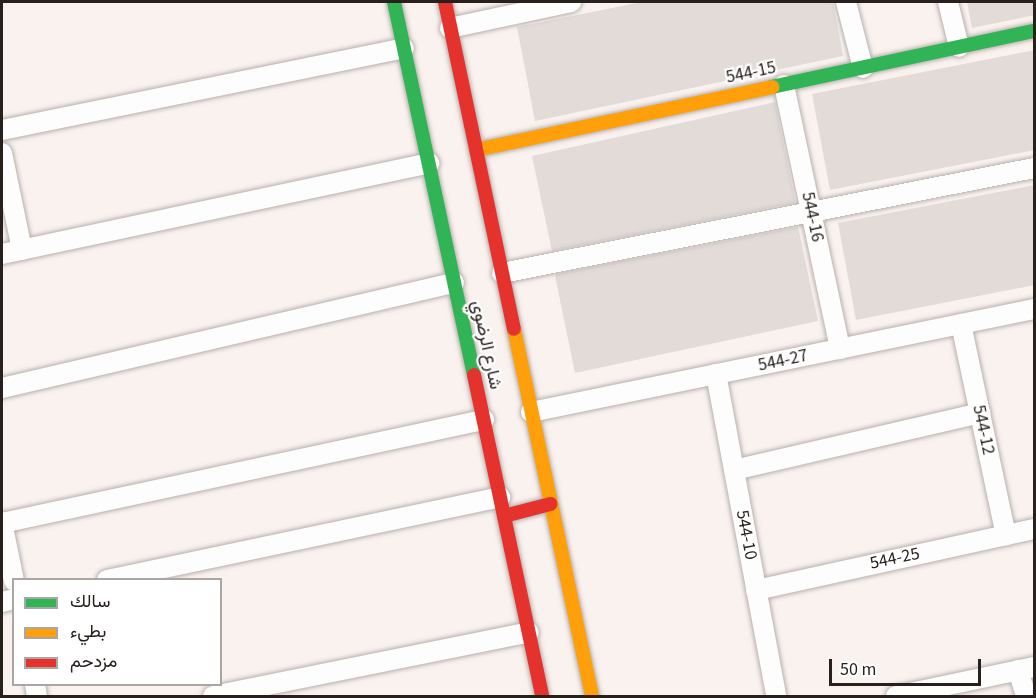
<!DOCTYPE html>
<html>
<head>
<meta charset="utf-8">
<style>
  body { margin:0 }
  #map { position:relative; width:1036px; height:698px; overflow:hidden; background:#faf2ef; font-family:"Source Sans 3",Vazirmatn,sans-serif }
  div>[style] { position:absolute }
  .building>* { inset:0; background:#e2dbd7 }
  .roads { filter:drop-shadow(0 0 2px #b7b0ad) drop-shadow(0 0 2px #b7b0ad) }
  .street>* { height:20px; margin:-10px; padding:0 10px; transform-origin:10px; border-radius:10px; background:#fefdfd }
  .fast>* { height:14px; margin:-7px; padding:0 7px; transform-origin:7px; border-radius:7px; background:#30b455 }
  .slow>* { height:14px; margin:-7px; padding:0 7px; transform-origin:7px; border-radius:7px; background:#ff9f0a }
  .jam>* { height:14px; margin:-7px; padding:0 7px; transform-origin:7px; border-radius:7px; background:#e5322d }
  span { translate:-50% -50%; white-space:nowrap; text-align:center; line-height:1.15; -webkit-text-stroke:4.5px #fff; paint-order:stroke }
  .street-label { font-size:18px; color:#28201c }
  .frame { position:absolute; inset:0; border:3px solid #28201c; pointer-events:none }
  .legend { position:absolute; left:12px; top:578px; width:210px; height:108px; box-sizing:border-box; background:#fff; border:2px solid #a9a6a4; margin:0; padding:8px 10px; list-style:none; font-size:18px; color:#28201c }
  .legend li { display:flex; align-items:center; gap:12px; height:30px }
  .legend b { width:30px; border:2px solid #a9a6a4 }
  .scale { position:absolute; left:829px; top:659px; width:152px; height:27px; box-sizing:border-box; border:3px solid #28201c; border-top:0; padding-left:8px; font-size:18px; line-height:21px; white-space:nowrap; color:#28201c; -webkit-text-stroke:4px #fff; paint-order:stroke }
</style>
</head>
<body>
<div id="map">
  <div class="building">
    <i style="clip-path:polygon(642px 2px,833px 2px,843px 56px,535px 121px,517px 27px)"></i>
    <i style="clip-path:polygon(967px 2px,1035px 2px,1035px 15px,972px 28px)"></i>
    <i style="clip-path:polygon(1035px 50px,1035px 150px,830px 190px,812px 94px)"></i>
    <i style="clip-path:polygon(775px 102px,795px 200px,794px 203px,552px 251px,532px 156px)"></i>
    <i style="clip-path:polygon(1035px 185px,1035px 285px,856px 320px,838px 223px)"></i>
    <i style="clip-path:polygon(798px 227px,818px 321px,575px 373px,555px 276px,557px 274px)"></i>
  </div>
  <div class="roads">
    <div class="street">
      <i style="left:846px;top:2px;width:68px;rotate:75.6deg"></i>
      <i style="left:948px;top:2px;width:46px;rotate:76.3deg"></i>
      <i style="left:450px;top:28px;width:124px;rotate:-12.1deg"></i>
      <i style="left:784px;top:85px;width:270px;rotate:78deg"></i>
      <i style="left:2px;top:130px;width:410px;rotate:-11.5deg"></i>
      <i style="left:2px;top:153px;width:99px;rotate:78.3deg"></i>
      <i style="left:2px;top:254px;width:437px;rotate:-12deg"></i>
      <i style="left:502px;top:273px;width:542px;rotate:-11.16deg"></i>
      <i style="left:961px;top:324px;width:216px;rotate:78deg"></i>
      <i style="left:716px;top:374px;width:328px;rotate:79.4deg"></i>
      <i style="left:2px;top:388px;width:464px;rotate:-13.1deg"></i>
      <i style="left:531px;top:412px;width:513px;rotate:-11.57deg"></i>
      <i style="left:734px;top:470px;width:253px;rotate:-13deg"></i>
      <i style="left:2px;top:522px;width:60px;rotate:78.5deg"></i>
      <i style="left:2px;top:523px;width:493px;rotate:-12.1deg"></i>
      <i style="left:107px;top:580px;width:402px;rotate:-11.9deg"></i>
      <i style="left:756px;top:590px;width:285px;rotate:-12.4deg"></i>
      <i style="left:2px;top:602px;width:12px;rotate:-14deg"></i>
      <i style="left:1018px;top:670px;width:27px;rotate:73deg"></i>
      <i style="left:35px;top:684px;width:12px;rotate:81deg"></i>
      <i style="left:213px;top:696px;width:322px;rotate:-11.4deg"></i>
      <i style="left:896px;top:696px;width:141px;rotate:-11.9deg"></i>
    </div>
    <div class="fast">
      <i style="left:394px;top:2px;width:381px;rotate:77.9deg"></i>
      <i style="left:772px;top:87px;width:268px;rotate:-12.1deg"></i>
    </div>
    <div class="slow">
      <i style="left:476px;top:150px;width:303px;rotate:-12deg"></i>
      <i style="left:514px;top:329px;width:375px;rotate:78deg"></i>
    </div>
    <div class="jam">
      <i style="left:445px;top:2px;width:334px;rotate:78.1deg"></i>
      <i style="left:474px;top:375px;width:328px;rotate:78deg"></i>
      <i style="left:504px;top:516px;width:48px;rotate:-14.6deg"></i>
    </div>
  </div>
  <div class="street-label">
    <span style="left:751px;top:73px;rotate:-12deg">544-15</span>
    <span style="left:812px;top:217px;rotate:78deg">544-16</span>
    <span style="left:486px;top:345px;rotate:78deg">شارع الرضوي</span>
    <span style="left:783px;top:361px;rotate:-12deg">544-27</span>
    <span style="left:983px;top:430px;rotate:78deg">544-12</span>
    <span style="left:746px;top:535px;rotate:79deg">544-10</span>
    <span style="left:895px;top:559px;rotate:-12deg">544-25</span>
  </div>
  <div class="frame"></div>
  <ul class="legend">
  <li><b style="height:8px;background:#30b455"></b>سالك</li>
  <li><b style="height:8px;background:#ff9f0a"></b>بطيء</li>
  <li><b style="height:8px;background:#e5322d"></b>مزدحم</li>
  </ul>
  <div class="scale">50 m</div>
</div>
</body>
</html>
